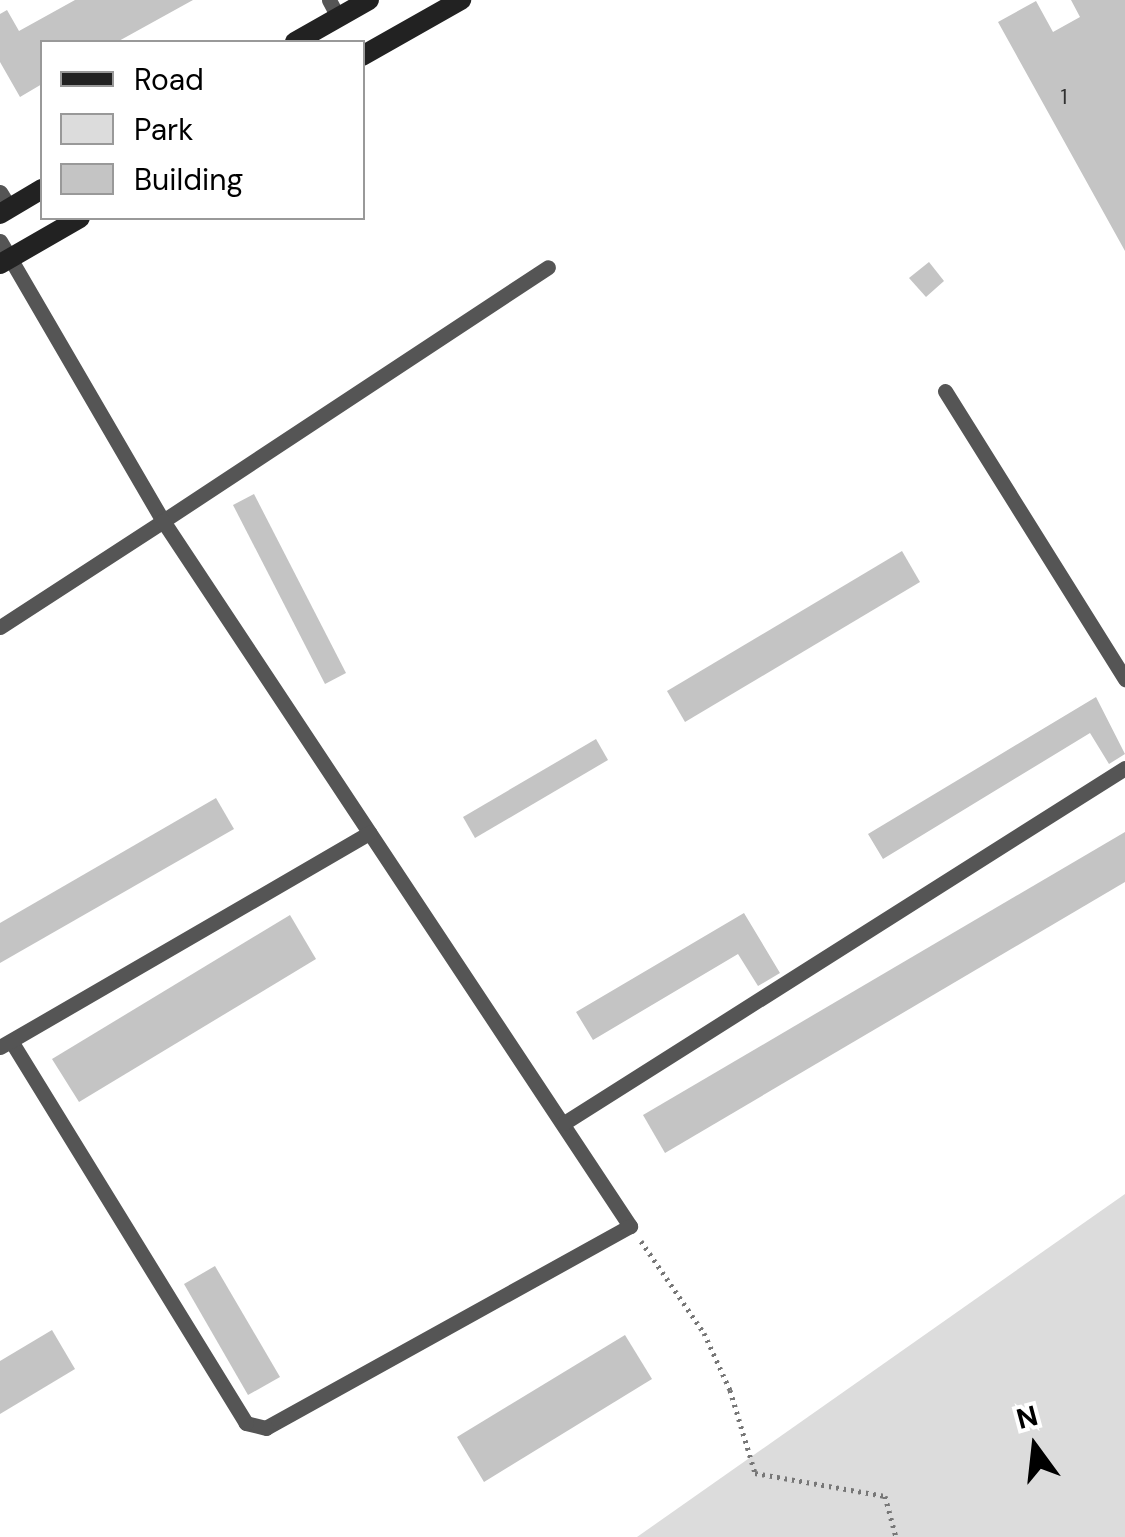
<!DOCTYPE html>
<html>
<head>
<meta charset="utf-8">
<style>
  body { margin:0 }
  #map { position:relative; width:1125px; height:1537px; overflow:hidden; background:#fff; font-family:"DM Sans",sans-serif }
  div>[style] { position:absolute }
  .green>* { inset:0; background:#dcdcdc }
  .building>* { inset:0; background:#c4c4c4 }
  .path>* { height:5px; margin-top:-2.5px; transform-origin:0; background:repeating-linear-gradient(90deg,#777 0 2.5px,transparent 0 7.5px) }
  .lane>* { height:15px; margin:-7.5px; padding:0 7.5px; transform-origin:7.5px; border-radius:7.5px; background:#555 }
  .secondary>* { height:20px; margin:-10px; padding:0 10px; transform-origin:10px; border-radius:10px; background:#222 }
  span { translate:-50% -50%; white-space:nowrap; text-align:center; line-height:1.15; -webkit-text-stroke:8px #fff; paint-order:stroke }
  .number-label { font-size:22px; color:#313131 }
  .number-label span { -webkit-text-stroke-width:0 }
  .legend { position:absolute; left:40px; top:40px; width:325px; height:180px; box-sizing:border-box; background:#fff; border:2px solid #999; margin:0; padding:12px 18px; list-style:none; font-size:30px; color:#000 }
  .legend li { display:flex; align-items:center; gap:20px; height:50px }
  .legend b { width:50px; border:2px solid #999 }
  .north { position:absolute; left:985px; top:1397px; width:100px; height:100px; -webkit-text-stroke:8px #fff; paint-order:stroke; rotate:345deg; font-size:28px; font-weight:700; line-height:40px; text-align:center; color:#000 }
  .north::after { content:''; display:block; margin:auto; width:35px; height:45px; background:#000; clip-path:polygon(50% 0,100% 100%,50% 72%,0 100%) }
</style>
</head>
<body>
<div id="map">
  <div class="green">
    <i style="clip-path:polygon(1125px 1194px,1125px 1537px,637px 1537px)"></i>
  </div>
  <div class="building">
    <i style="clip-path:polygon(75px 0,193px 0,117px 42px,42px 42px,42px 84px,20px 97px,0 62px,0 14px,7px 10px,19px 31px)"></i>
    <i style="clip-path:polygon(1071px 0,1125px 0,1125px 251px,998px 22px,1036px 1px,1053px 32px,1080px 17px)"></i>
    <i style="clip-path:polygon(929px 262px,944px 281px,926px 297px,909px 278px)"></i>
    <i style="clip-path:polygon(254px 494px,346px 673px,325px 684px,233px 505px)"></i>
    <i style="clip-path:polygon(902px 551px,920px 582px,685px 722px,667px 691px)"></i>
    <i style="clip-path:polygon(1096px 697px,1125px 754px,1109px 764px,1090px 733px,883px 859px,868px 834px)"></i>
    <i style="clip-path:polygon(596px 739px,608px 760px,475px 838px,463px 817px)"></i>
    <i style="clip-path:polygon(216px 798px,234px 829px,0 963px,0 923px)"></i>
    <i style="clip-path:polygon(1125px 832px,1125px 882px,665px 1153px,643px 1115px)"></i>
    <i style="clip-path:polygon(744px 913px,780px 973px,758px 986px,738px 954px,593px 1040px,576px 1012px)"></i>
    <i style="clip-path:polygon(290px 915px,316px 959px,79px 1102px,52px 1059px)"></i>
    <i style="clip-path:polygon(215px 1266px,280px 1377px,248px 1395px,184px 1284px)"></i>
    <i style="clip-path:polygon(52px 1330px,75px 1369px,0 1414px,0 1361px)"></i>
    <i style="clip-path:polygon(625px 1335px,652px 1379px,484px 1482px,457px 1437px)"></i>
  </div>
  <div class="path">
    <i style="left:641px;top:1241px;width:112px;rotate:55.6deg"></i>
    <i style="left:704px;top:1333px;width:63px;rotate:65.5deg"></i>
    <i style="left:730px;top:1390px;width:87px;rotate:73.2deg"></i>
    <i style="left:755px;top:1473px;width:132px;rotate:10deg"></i>
    <i style="left:885px;top:1496px;width:42px;rotate:75deg"></i>
  </div>
  <div class="lane">
    <i style="left:329px;top:0;width:19px;rotate:62deg"></i>
    <i style="left:0;top:192px;width:19px;rotate:58deg"></i>
    <i style="left:0;top:241px;width:324px;rotate:59.8deg"></i>
    <i style="left:163px;top:521px;width:461px;rotate:-33.4deg"></i>
    <i style="left:945px;top:391px;width:340px;rotate:58deg"></i>
    <i style="left:0;top:627px;width:194px;rotate:-33deg"></i>
    <i style="left:163px;top:521px;width:846px;rotate:56.48deg"></i>
    <i style="left:630px;top:1226px;width:416px;rotate:151deg"></i>
    <i style="left:266px;top:1428px;width:21px;rotate:-166deg"></i>
    <i style="left:246px;top:1423px;width:448px;rotate:-121.6deg"></i>
    <i style="left:0;top:1047px;width:427px;rotate:-30.1deg"></i>
    <i style="left:564px;top:1123px;width:664px;rotate:-32.33deg"></i>
  </div>
  <div class="secondary">
    <i style="left:295px;top:42px;width:85px;rotate:-29.6deg"></i>
    <i style="left:362px;top:56px;width:114px;rotate:-29.5deg"></i>
    <i style="left:0;top:214px;width:49px;rotate:-30.8deg"></i>
    <i style="left:0;top:264px;width:92px;rotate:-29.9deg"></i>
  </div>
  <div class="number-label">
    <span style="left:1064px;top:97px">1</span>
  </div>
  <ul class="legend">
  <li><b style="height:12px;background:#222"></b>Road</li>
  <li><b style="height:28px;background:#dcdcdc"></b>Park</li>
  <li><b style="height:28px;background:#c4c4c4"></b>Building</li>
  </ul>
  <div class="north">N</div>
</div>
</body>
</html>
